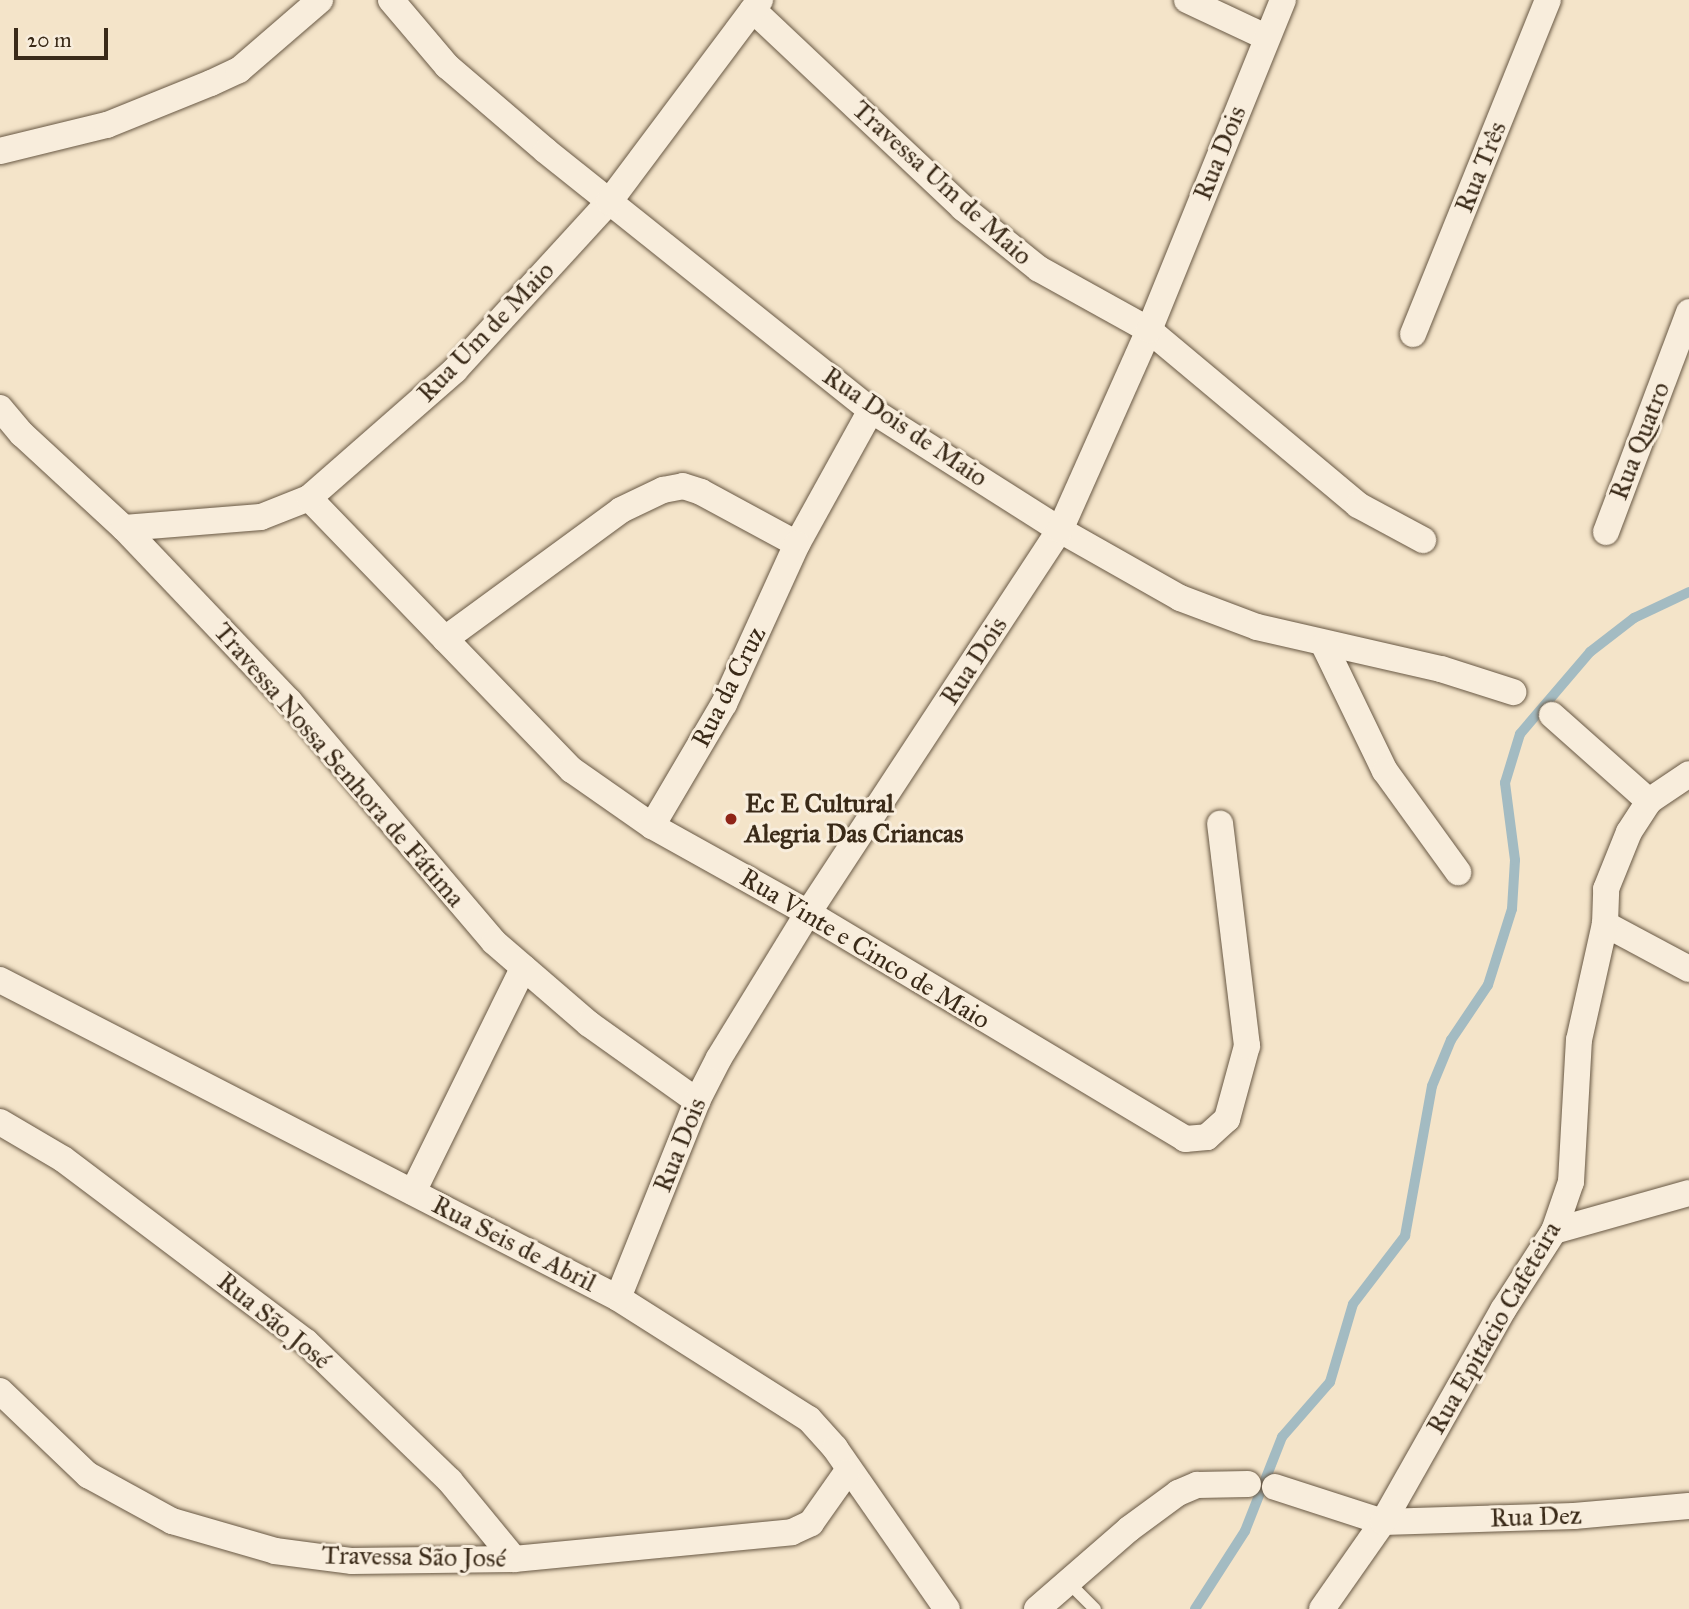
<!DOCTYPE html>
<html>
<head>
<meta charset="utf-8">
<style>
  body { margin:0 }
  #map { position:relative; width:1689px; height:1609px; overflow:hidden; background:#f4e4c9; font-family:"IM FELL Great Primer",serif }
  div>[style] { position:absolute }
  .stream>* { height:10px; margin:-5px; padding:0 5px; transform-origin:5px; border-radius:5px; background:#a3bbc2 }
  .roads { filter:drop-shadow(0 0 2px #685844) drop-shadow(0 0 2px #685844) }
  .service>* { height:12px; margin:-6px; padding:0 6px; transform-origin:6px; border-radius:6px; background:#f8eddc }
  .minor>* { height:26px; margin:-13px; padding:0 13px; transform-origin:13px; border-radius:13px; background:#f8eddc }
  .dots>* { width:19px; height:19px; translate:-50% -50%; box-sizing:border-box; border:4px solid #f8eddc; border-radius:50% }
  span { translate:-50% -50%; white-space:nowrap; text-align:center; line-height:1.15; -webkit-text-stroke:6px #f8eddc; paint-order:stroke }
  .street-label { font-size:26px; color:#3a2a18 }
  .poi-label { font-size:26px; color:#3a2a18; font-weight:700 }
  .left { translate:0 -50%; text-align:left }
  .scale { position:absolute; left:14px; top:28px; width:94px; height:32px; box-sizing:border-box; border:4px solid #3a2a18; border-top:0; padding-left:9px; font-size:21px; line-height:24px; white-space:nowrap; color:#3a2a18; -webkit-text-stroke:5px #f8eddc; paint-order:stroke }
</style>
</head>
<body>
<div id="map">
  <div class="stream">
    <i style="left:1195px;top:1609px;width:93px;rotate:-57.3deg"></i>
    <i style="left:1245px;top:1531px;width:101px;rotate:-68.5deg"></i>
    <i style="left:1282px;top:1437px;width:73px;rotate:-48.9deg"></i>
    <i style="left:1330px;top:1382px;width:81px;rotate:-73.6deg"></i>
    <i style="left:1353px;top:1304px;width:86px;rotate:-52.6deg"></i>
    <i style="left:1405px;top:1236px;width:152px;rotate:-79.8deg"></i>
    <i style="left:1432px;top:1086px;width:50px;rotate:-67.6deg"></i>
    <i style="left:1451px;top:1040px;width:66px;rotate:-56.1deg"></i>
    <i style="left:1488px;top:985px;width:80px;rotate:-72.5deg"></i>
    <i style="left:1512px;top:909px;width:49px;rotate:-86.5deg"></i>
    <i style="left:1515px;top:860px;width:78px;rotate:-97.4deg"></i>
    <i style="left:1505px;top:783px;width:51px;rotate:-73deg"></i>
    <i style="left:1520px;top:734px;width:108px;rotate:-49.5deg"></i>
    <i style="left:1590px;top:652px;width:56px;rotate:-37.7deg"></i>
    <i style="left:1634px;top:618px;width:61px;rotate:-25.3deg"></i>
  </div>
  <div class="roads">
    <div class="service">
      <i style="left:1068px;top:1582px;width:38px;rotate:45deg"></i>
    </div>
    <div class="minor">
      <i style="left:391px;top:0;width:87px;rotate:49.7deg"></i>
      <i style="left:447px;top:66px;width:130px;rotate:40.6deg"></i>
      <i style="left:546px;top:151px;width:416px;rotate:38.6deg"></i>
      <i style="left:871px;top:410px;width:224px;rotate:32.4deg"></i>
      <i style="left:1060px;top:530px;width:138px;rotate:29.5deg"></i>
      <i style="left:1180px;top:598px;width:82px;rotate:20.6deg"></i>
      <i style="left:1257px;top:627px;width:189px;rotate:12.9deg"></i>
      <i style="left:1441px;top:669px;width:76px;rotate:17.7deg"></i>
      <i style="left:1187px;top:0;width:87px;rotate:25.1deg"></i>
      <i style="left:753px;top:10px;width:289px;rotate:43.3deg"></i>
      <i style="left:963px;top:208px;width:97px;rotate:38.8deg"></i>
      <i style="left:1039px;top:269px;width:126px;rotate:29deg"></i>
      <i style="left:1149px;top:330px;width:273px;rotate:39.9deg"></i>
      <i style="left:1358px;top:505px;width:74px;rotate:28.3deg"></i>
      <i style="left:0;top:151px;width:110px;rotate:-13.7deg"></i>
      <i style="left:107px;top:125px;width:112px;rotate:-22deg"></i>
      <i style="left:211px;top:83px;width:31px;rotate:-25deg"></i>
      <i style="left:239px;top:70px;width:107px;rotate:-40.8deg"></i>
      <i style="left:1413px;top:334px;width:360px;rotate:-68deg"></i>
      <i style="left:0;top:408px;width:34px;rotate:50deg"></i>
      <i style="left:22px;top:434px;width:139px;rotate:42.7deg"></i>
      <i style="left:124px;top:528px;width:239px;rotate:46.4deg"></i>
      <i style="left:289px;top:701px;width:316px;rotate:49.6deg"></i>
      <i style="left:494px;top:942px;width:125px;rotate:40.8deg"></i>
      <i style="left:589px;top:1024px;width:133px;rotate:35.5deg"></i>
      <i style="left:309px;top:498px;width:378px;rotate:46deg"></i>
      <i style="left:572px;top:770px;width:98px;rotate:35deg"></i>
      <i style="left:652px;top:826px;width:179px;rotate:29.1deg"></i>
      <i style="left:808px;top:913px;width:440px;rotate:30.9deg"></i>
      <i style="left:1185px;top:1139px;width:22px;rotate:-5deg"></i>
      <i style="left:1207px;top:1137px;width:27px;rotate:-42deg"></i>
      <i style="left:1227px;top:1119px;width:76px;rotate:-74.7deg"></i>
      <i style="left:1247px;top:1046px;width:224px;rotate:-96.9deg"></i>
      <i style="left:124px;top:528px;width:137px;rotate:-4.6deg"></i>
      <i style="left:261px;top:517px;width:52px;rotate:-21.6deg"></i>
      <i style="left:309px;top:498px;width:194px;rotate:-41.2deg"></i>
      <i style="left:455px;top:370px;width:228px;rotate:-47.5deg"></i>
      <i style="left:609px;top:202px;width:252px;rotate:-53.2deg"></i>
      <i style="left:1606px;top:532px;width:235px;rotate:-69.3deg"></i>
      <i style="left:445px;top:639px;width:218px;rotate:-36.2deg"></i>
      <i style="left:621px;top:510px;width:47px;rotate:-25.5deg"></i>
      <i style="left:663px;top:490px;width:20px;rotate:-11deg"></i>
      <i style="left:683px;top:486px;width:19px;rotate:18deg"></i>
      <i style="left:701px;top:492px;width:109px;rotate:28.4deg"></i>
      <i style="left:797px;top:544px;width:153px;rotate:-61.1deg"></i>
      <i style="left:1324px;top:645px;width:140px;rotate:64.2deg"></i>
      <i style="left:1385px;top:771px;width:125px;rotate:54.1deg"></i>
      <i style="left:1552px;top:715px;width:130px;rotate:41.6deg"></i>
      <i style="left:652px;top:826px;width:142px;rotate:-59.5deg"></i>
      <i style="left:724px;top:704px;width:176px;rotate:-65.5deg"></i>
      <i style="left:1605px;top:924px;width:95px;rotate:28.2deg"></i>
      <i style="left:0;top:980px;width:695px;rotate:27.23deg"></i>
      <i style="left:618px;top:1298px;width:226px;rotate:32.4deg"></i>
      <i style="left:809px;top:1419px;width:39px;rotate:48deg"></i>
      <i style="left:835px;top:1448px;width:196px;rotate:55.2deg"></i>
      <i style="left:0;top:1122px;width:73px;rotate:30.4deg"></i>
      <i style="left:63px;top:1159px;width:304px;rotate:37deg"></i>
      <i style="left:306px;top:1342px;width:200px;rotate:44deg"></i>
      <i style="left:450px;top:1481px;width:101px;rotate:50.6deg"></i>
      <i style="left:413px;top:1192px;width:250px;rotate:-63.8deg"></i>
      <i style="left:1554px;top:1231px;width:140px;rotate:-15.7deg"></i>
      <i style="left:618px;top:1298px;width:212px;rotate:-68.1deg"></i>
      <i style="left:697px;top:1101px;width:48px;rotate:-62.9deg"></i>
      <i style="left:719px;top:1058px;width:170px;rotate:-58.5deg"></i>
      <i style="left:808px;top:913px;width:458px;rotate:-56.7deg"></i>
      <i style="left:1060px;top:530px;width:219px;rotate:-66deg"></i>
      <i style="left:1149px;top:330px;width:356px;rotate:-67.9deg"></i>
      <i style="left:0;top:1391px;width:122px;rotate:43.7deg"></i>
      <i style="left:88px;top:1475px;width:96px;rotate:28.7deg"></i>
      <i style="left:172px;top:1521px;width:107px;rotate:16.2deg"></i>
      <i style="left:275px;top:1551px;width:78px;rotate:7.4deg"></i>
      <i style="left:352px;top:1561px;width:162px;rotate:-0.7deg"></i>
      <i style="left:514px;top:1559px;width:279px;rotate:-5.5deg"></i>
      <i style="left:792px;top:1532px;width:21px;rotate:-25deg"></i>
      <i style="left:811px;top:1523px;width:62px;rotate:-54.8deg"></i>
      <i style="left:1275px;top:1487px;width:114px;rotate:18deg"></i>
      <i style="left:1383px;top:1522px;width:191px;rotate:-1.8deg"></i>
      <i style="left:1574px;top:1516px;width:115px;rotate:-5deg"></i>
      <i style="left:1037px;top:1609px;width:122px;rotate:-41deg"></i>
      <i style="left:1129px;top:1529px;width:61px;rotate:-36.3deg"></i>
      <i style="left:1178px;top:1493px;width:21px;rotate:-23deg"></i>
      <i style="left:1197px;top:1485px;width:51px;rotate:-1.1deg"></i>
      <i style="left:1322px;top:1609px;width:106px;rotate:-55deg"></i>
      <i style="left:1383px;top:1522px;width:244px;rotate:-60.5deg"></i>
      <i style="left:1503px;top:1310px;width:94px;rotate:-57.2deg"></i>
      <i style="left:1554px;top:1231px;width:52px;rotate:-70.9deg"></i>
      <i style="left:1571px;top:1182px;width:142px;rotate:-86.8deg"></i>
      <i style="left:1579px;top:1040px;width:119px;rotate:-77.4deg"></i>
      <i style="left:1605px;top:924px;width:35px;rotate:-88deg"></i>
      <i style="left:1606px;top:889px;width:61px;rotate:-68deg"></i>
      <i style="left:1629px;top:832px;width:37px;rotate:-57deg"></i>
      <i style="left:1649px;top:801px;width:48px;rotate:-34deg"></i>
    </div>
  </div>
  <div class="dots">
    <i style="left:731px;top:819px;background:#8f2418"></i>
  </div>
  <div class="street-label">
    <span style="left:1220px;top:153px;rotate:-68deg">Rua Dois</span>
    <span style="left:1481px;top:167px;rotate:-68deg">Rua Três</span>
    <span style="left:942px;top:183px;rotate:42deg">Travessa Um de Maio</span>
    <span style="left:486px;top:332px;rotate:-46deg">Rua Um de Maio</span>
    <span style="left:905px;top:427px;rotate:34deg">Rua Dois de Maio</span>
    <span style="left:1640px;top:441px;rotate:-69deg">Rua Quatro</span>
    <span style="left:974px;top:661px;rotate:-57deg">Rua Dois</span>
    <span style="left:729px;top:687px;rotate:-63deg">Rua da Cruz</span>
    <span style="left:339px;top:765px;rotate:49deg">Travessa Nossa Senhora de Fátima</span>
    <span style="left:865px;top:949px;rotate:31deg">Rua Vinte e Cinco de Maio</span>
    <span style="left:680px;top:1145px;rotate:-68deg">Rua Dois</span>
    <span style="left:514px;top:1244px;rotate:27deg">Rua Seis de Abril</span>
    <span style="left:274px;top:1321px;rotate:39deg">Rua São José</span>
    <span style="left:1494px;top:1328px;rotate:-60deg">Rua Epitácio Cafeteira</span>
    <span style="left:1536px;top:1517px;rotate:-2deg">Rua Dez</span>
    <span style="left:414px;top:1557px;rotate:1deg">Travessa São José</span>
  </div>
  <div class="poi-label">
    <span class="left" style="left:745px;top:819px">Ec E Cultural<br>Alegria Das Criancas</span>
  </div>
  <div class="scale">20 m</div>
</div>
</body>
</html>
